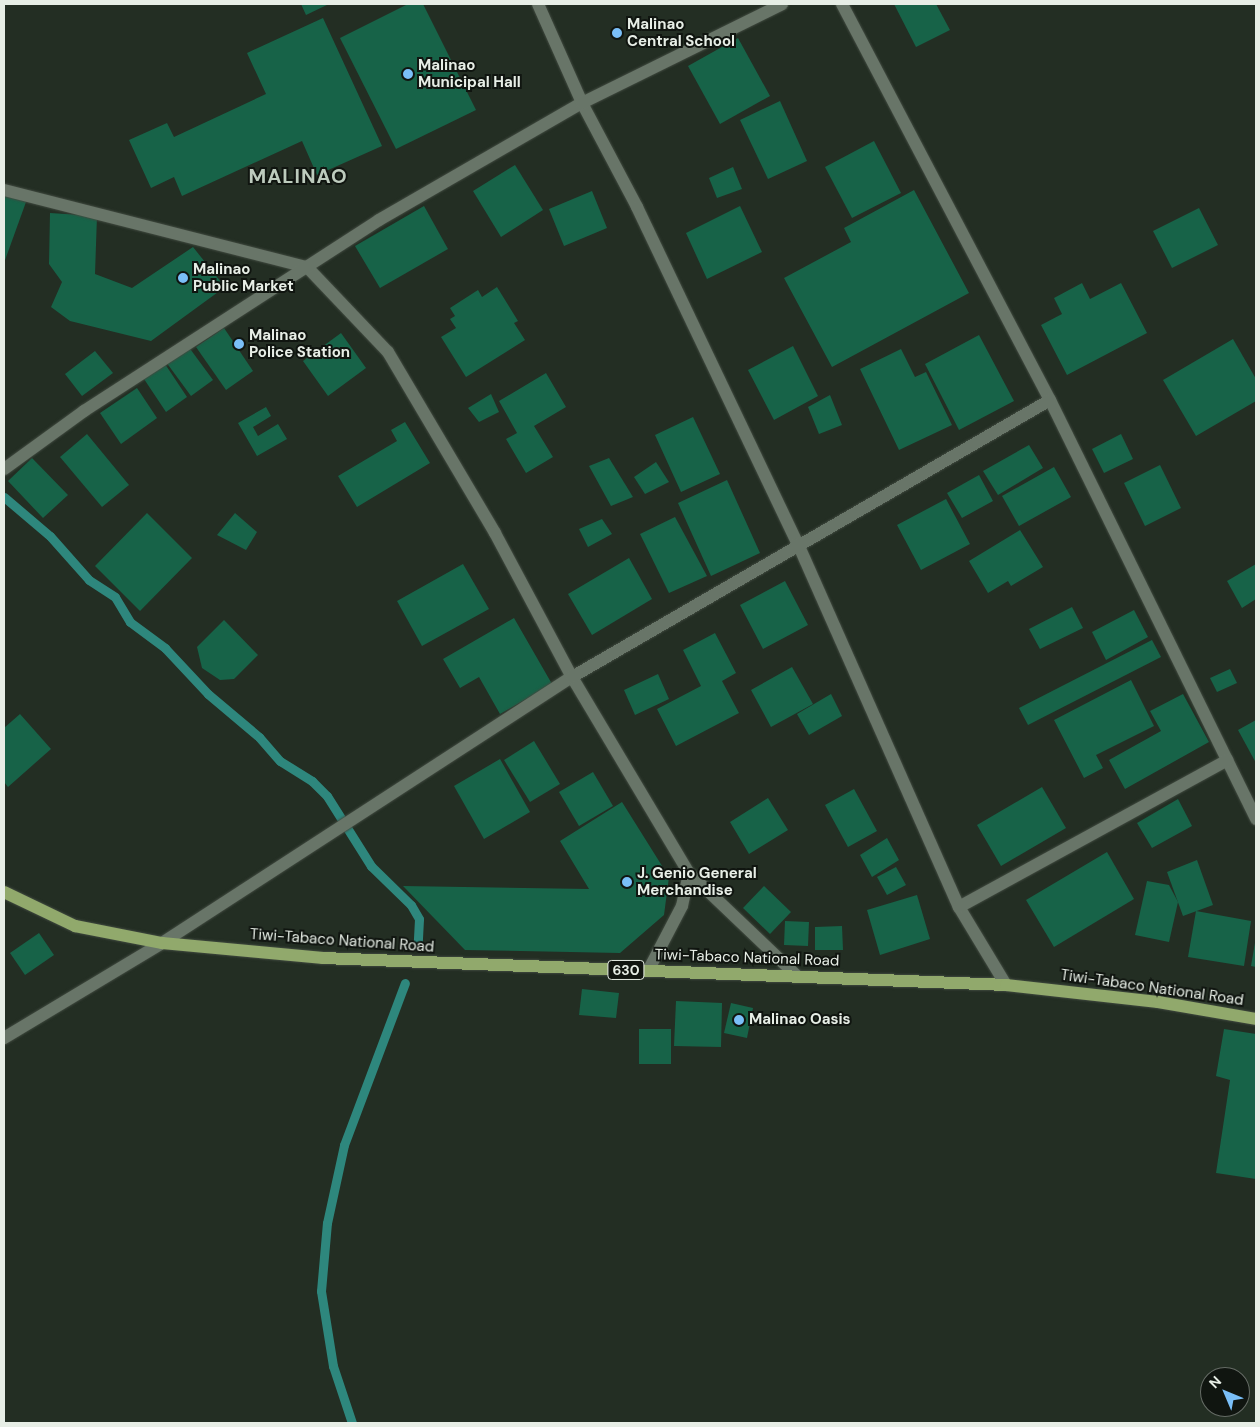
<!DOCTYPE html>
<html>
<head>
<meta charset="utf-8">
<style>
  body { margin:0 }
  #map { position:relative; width:1260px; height:1427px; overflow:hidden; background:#232e23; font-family:"DM Sans",sans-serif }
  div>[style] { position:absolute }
  .stream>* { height:9px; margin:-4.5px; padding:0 4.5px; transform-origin:4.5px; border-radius:4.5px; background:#2e877d }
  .building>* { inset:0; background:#176348 }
  .roads { filter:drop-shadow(0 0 1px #414a40) drop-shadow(0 0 1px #414a40) }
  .minor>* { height:12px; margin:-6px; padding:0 6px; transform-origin:6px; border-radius:6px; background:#687568 }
  .major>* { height:12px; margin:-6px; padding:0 6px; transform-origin:6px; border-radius:6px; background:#91a96c }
  .dots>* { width:14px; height:14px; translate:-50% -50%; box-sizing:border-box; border:2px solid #101510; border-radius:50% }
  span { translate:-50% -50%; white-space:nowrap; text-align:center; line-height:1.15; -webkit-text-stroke:4px #101510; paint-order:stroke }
  .shield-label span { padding:1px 4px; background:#101510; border:1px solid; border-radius:4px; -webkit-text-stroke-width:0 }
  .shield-label { font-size:14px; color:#e7eee6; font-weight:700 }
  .poi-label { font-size:15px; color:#e7eee6; font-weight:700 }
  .left { translate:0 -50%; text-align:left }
  .street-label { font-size:15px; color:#e7eee6 }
  .district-label { font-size:20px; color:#bdcbbd; font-weight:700; letter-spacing:1px }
  .frame { position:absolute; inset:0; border:5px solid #e7eee6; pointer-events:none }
  .north { position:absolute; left:1200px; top:1367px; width:50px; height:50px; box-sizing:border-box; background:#101510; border:1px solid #666c66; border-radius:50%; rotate:315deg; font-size:14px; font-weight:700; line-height:20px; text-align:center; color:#e7eee6 }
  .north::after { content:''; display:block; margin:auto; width:18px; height:22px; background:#7abff8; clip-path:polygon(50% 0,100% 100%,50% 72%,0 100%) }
</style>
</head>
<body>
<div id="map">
  <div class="stream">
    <i style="left:4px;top:497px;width:60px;rotate:40.3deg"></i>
    <i style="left:50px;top:536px;width:59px;rotate:48.4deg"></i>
    <i style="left:89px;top:580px;width:31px;rotate:33deg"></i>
    <i style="left:115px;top:597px;width:29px;rotate:59deg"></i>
    <i style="left:130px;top:622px;width:44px;rotate:36.6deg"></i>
    <i style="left:165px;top:648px;width:63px;rotate:46.9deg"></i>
    <i style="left:208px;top:694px;width:67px;rotate:40.1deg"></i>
    <i style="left:259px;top:737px;width:32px;rotate:49deg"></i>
    <i style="left:280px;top:761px;width:38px;rotate:32deg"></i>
    <i style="left:312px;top:781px;width:21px;rotate:45deg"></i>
    <i style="left:327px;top:796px;width:83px;rotate:57.8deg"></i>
    <i style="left:371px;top:866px;width:56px;rotate:44.3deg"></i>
    <i style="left:411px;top:905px;width:16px;rotate:60deg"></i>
    <i style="left:419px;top:919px;width:22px;rotate:93deg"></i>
    <i style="left:352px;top:1423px;width:60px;rotate:-108.4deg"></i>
    <i style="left:333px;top:1366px;width:76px;rotate:-99.1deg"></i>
    <i style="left:321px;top:1291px;width:68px;rotate:-85deg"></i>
    <i style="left:327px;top:1223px;width:80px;rotate:-77.7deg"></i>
    <i style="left:344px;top:1145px;width:173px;rotate:-69.4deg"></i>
  </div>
  <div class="building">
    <i style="clip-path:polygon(301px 4px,329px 4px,306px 15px)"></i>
    <i style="clip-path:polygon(408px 4px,423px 4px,476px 110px,396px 149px,340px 38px)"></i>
    <i style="clip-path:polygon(894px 4px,936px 4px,950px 30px,916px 47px)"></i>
    <i style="clip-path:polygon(323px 18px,382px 146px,317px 175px,302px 141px,182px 196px,174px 177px,151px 188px,129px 140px,167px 123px,174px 137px,266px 94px,247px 53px)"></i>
    <i style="clip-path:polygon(738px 38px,770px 96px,720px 124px,688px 66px)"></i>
    <i style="clip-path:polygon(780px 101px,807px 161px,768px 179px,740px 120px)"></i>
    <i style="clip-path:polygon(874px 141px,901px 193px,852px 218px,825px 167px)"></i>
    <i style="clip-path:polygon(515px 165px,543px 210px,501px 237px,473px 191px)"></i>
    <i style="clip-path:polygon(733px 167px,742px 189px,717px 198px,709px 178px)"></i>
    <i style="clip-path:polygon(914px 190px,969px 293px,832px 367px,784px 278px,851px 242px,844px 228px)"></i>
    <i style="clip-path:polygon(592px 191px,607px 228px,564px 246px,549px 209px)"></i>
    <i style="clip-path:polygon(4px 194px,26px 202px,4px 263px)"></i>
    <i style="clip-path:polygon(424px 206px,448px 249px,380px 288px,355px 246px)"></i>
    <i style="clip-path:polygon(740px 206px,762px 252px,707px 279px,686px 233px)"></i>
    <i style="clip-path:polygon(1199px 208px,1218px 245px,1172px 268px,1153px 231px)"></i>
    <i style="clip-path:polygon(50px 213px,97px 216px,95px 274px,132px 288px,193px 247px,225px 287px,151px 341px,70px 321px,51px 307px,62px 282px,49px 264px)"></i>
    <i style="clip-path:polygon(1082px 283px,1090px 299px,1121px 283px,1147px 333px,1067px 375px,1041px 325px,1062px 314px,1054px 298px)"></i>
    <i style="clip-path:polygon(497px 287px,518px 321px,514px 323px,525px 340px,466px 377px,441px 337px,456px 328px,450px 319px,455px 316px,450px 308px,478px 290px,482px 297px)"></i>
    <i style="clip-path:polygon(224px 328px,253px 371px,226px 390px,196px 347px)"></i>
    <i style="clip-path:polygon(341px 333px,366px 368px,328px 396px,303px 361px)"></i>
    <i style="clip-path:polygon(979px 335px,1014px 401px,959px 430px,925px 364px)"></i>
    <i style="clip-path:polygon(1233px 339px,1256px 379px,1256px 401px,1196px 436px,1163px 380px)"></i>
    <i style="clip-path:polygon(188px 346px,213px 380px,191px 396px,166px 362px)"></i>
    <i style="clip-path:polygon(793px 346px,818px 396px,774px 420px,748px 370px)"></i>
    <i style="clip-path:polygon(901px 349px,915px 377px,926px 372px,952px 425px,899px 450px,860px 369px)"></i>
    <i style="clip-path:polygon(95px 351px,113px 373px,82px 396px,65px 374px)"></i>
    <i style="clip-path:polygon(165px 364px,187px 397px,166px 412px,144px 379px)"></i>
    <i style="clip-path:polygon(546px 373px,566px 407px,534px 426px,553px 457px,526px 473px,506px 439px,517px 433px,499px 401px)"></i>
    <i style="clip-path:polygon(137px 388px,157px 418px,121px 444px,100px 413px)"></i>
    <i style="clip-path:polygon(491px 394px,499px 412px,479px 422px,468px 408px)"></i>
    <i style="clip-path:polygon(830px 395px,842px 425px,819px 434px,808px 407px)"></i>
    <i style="clip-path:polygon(266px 407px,271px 416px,253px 427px,258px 436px,278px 424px,287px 439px,257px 456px,238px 423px)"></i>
    <i style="clip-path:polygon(693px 417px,720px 474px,681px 492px,655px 435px)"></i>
    <i style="clip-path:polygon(405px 422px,430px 463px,357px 507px,338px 476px,397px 441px,391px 430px)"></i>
    <i style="clip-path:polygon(87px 434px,129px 485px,102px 507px,60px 457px)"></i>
    <i style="clip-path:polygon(1121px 434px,1133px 459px,1104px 473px,1092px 449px)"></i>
    <i style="clip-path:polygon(1029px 445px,1043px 468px,998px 495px,983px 471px)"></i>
    <i style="clip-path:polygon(32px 458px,68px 495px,43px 518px,8px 481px)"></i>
    <i style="clip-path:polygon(609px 458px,633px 497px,611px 506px,589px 466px)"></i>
    <i style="clip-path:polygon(656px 462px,669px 482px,645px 494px,634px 477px)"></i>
    <i style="clip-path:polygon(1160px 465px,1181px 508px,1145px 526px,1124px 483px)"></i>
    <i style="clip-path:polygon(1054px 467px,1071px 497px,1019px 526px,1002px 496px)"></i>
    <i style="clip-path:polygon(979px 475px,993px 501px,962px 518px,947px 493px)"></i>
    <i style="clip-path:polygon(727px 480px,760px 553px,711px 576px,678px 503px)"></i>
    <i style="clip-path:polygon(946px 499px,970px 544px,921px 570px,897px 525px)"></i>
    <i style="clip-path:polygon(147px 513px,192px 558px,140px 611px,95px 566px)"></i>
    <i style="clip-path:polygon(235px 513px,257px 532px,246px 550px,217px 535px)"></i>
    <i style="clip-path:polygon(675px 517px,707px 576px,669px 593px,640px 534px)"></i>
    <i style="clip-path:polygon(602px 519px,612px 534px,588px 547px,579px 529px)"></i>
    <i style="clip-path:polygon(1020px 530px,1043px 567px,1011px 586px,1008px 581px,988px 593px,969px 561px)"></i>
    <i style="clip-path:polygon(629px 558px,652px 599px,592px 635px,568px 594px)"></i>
    <i style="clip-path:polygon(463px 564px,489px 609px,422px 646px,397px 601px)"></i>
    <i style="clip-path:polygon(1256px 564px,1256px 599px,1242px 608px,1227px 581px)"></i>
    <i style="clip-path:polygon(785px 581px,808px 625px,763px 649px,740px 605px)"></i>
    <i style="clip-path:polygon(1072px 607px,1083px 628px,1040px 649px,1029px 629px)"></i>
    <i style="clip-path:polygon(1134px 610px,1148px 637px,1106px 660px,1092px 632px)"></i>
    <i style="clip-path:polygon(514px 618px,552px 684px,500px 714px,479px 677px,460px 688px,443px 659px)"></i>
    <i style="clip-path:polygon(224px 620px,258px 655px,234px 679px,220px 680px,202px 668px,197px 647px)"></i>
    <i style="clip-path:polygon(715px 633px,736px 673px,722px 681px,739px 713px,676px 746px,657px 709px,701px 686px,683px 650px)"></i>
    <i style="clip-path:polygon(1152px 640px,1161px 657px,1028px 725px,1019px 708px)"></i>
    <i style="clip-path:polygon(792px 667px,813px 704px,771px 727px,751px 690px)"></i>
    <i style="clip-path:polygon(1230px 669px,1237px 683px,1217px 692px,1210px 678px)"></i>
    <i style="clip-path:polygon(658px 674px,669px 699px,635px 715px,624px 690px)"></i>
    <i style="clip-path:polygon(1131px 680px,1154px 726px,1096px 755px,1103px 768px,1084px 778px,1054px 720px)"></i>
    <i style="clip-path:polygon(831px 694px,842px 716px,809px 735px,797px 714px)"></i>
    <i style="clip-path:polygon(1183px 694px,1209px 742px,1125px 789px,1109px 760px,1161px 731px,1150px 711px)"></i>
    <i style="clip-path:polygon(20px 714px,51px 749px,8px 787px,4px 782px,4px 728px)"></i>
    <i style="clip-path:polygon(1256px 720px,1256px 763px,1238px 730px)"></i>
    <i style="clip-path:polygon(534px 741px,560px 784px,530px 802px,504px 760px)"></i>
    <i style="clip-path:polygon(500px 759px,530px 812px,484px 839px,454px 786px)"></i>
    <i style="clip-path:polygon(593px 772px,613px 806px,579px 826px,559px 792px)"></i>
    <i style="clip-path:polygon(1042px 787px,1066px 828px,1001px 866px,977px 825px)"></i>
    <i style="clip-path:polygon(854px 789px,877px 831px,848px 847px,825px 805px)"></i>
    <i style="clip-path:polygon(768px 798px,788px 830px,749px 854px,730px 822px)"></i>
    <i style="clip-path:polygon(1178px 799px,1192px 826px,1152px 848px,1137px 823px)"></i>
    <i style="clip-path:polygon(622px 802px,669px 877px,664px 915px,620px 953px,465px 950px,403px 886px,589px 889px,560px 841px)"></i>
    <i style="clip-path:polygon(887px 838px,899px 860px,872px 877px,860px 855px)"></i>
    <i style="clip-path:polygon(1107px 852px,1134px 899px,1054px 947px,1026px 900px)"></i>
    <i style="clip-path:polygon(1197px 860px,1213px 905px,1183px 916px,1167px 872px)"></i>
    <i style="clip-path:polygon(896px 867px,906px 885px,887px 895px,877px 877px)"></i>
    <i style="clip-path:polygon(1147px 881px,1169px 885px,1178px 902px,1169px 942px,1135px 935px)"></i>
    <i style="clip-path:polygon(764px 886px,791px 912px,770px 934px,743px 908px)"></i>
    <i style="clip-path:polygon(917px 895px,930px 939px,880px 955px,867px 910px)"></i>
    <i style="clip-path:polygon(1196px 911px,1251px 921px,1244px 966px,1188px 957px)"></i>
    <i style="clip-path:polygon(785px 921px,809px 922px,808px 946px,784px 945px)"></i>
    <i style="clip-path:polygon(842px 926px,843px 950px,815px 950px,815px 927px)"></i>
    <i style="clip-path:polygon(39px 933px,54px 955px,25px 975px,10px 953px)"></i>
    <i style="clip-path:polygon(1256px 937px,1256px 967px,1251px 966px)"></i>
    <i style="clip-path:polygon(582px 989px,619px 993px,616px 1018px,579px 1015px)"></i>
    <i style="clip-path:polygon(676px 1001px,722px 1003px,721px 1047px,674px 1046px)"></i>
    <i style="clip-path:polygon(731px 1003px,753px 1008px,747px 1038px,724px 1033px)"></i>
    <i style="clip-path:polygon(639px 1029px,671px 1029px,671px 1064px,639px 1064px)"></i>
    <i style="clip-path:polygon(1224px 1029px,1256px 1034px,1256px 1179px,1216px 1173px,1230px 1080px,1216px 1076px)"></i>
  </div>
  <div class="roads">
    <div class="minor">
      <i style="left:538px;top:4px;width:108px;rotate:66deg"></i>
      <i style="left:582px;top:103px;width:118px;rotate:62.1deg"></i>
      <i style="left:637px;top:207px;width:373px;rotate:64.5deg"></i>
      <i style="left:798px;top:544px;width:397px;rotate:66.1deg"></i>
      <i style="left:959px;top:907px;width:91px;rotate:58.9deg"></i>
      <i style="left:842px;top:4px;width:447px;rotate:62.3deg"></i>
      <i style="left:1050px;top:400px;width:467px;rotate:63.8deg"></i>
      <i style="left:4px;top:190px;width:313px;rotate:14.3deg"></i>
      <i style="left:307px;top:267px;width:117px;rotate:46.4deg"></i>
      <i style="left:388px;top:352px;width:210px;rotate:59.4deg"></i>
      <i style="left:495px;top:533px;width:163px;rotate:61.9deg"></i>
      <i style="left:572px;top:677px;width:228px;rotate:59.2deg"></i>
      <i style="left:689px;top:873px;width:148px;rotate:43.6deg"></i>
      <i style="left:4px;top:469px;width:99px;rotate:-35.9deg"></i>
      <i style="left:84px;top:411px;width:351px;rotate:-32.9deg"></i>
      <i style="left:379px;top:220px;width:234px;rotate:-30deg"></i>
      <i style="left:582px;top:103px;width:223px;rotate:-26.3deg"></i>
      <i style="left:959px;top:907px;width:306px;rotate:-28.7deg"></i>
      <i style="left:648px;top:971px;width:73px;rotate:-62.4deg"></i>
      <i style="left:682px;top:906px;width:34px;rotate:-78deg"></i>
      <i style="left:4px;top:1038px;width:184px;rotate:-31deg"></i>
      <i style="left:162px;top:943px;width:489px;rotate:-33deg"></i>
      <i style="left:572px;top:677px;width:552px;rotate:-30.09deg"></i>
    </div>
    <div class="major">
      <i style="left:4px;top:892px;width:79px;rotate:25.6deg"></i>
      <i style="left:75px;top:926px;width:89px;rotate:11.1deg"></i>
      <i style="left:162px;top:943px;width:162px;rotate:5.3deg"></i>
      <i style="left:323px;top:958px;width:684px;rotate:2.26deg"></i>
      <i style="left:1006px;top:985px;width:153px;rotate:6.4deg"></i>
      <i style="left:1158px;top:1002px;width:99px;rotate:9.8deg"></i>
    </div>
  </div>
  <div class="dots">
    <i style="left:617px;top:33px;background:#7abff8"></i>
    <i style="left:408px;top:74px;background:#7abff8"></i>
    <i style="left:183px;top:278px;background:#7abff8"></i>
    <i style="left:239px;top:344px;background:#7abff8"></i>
    <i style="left:627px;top:882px;background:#7abff8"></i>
    <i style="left:739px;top:1020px;background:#7abff8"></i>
  </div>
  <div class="shield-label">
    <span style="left:626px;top:970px">630</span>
  </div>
  <div class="poi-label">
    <span class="left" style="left:627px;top:33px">Malinao<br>Central School</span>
    <span class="left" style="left:418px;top:74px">Malinao<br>Municipal Hall</span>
    <span class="left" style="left:193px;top:278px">Malinao<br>Public Market</span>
    <span class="left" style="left:249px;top:344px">Malinao<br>Police Station</span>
    <span class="left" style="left:637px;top:882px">J. Genio General<br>Merchandise</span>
    <span class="left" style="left:749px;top:1020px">Malinao Oasis</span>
  </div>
  <div class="street-label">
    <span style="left:342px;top:941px;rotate:4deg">Tiwi-Tabaco National Road</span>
    <span style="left:747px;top:958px;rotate:2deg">Tiwi-Tabaco National Road</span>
    <span style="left:1152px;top:988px;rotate:8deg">Tiwi-Tabaco National Road</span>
  </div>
  <div class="district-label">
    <span style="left:298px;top:176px">MALINAO</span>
  </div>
  <div class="frame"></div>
  <div class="north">N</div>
</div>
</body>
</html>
